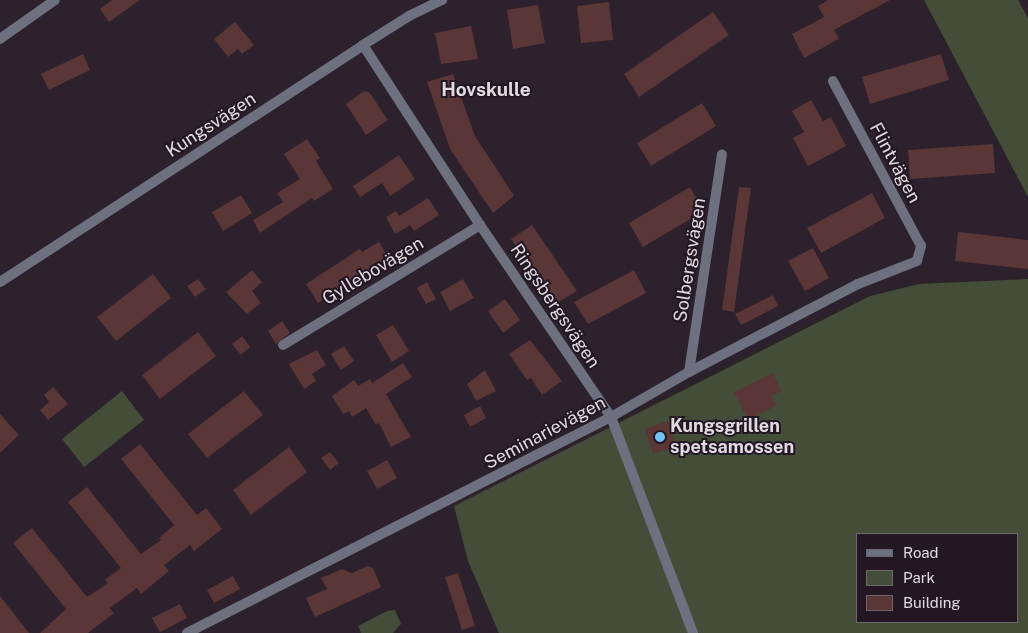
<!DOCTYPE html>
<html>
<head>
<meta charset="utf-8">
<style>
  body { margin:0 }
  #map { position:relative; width:1028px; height:633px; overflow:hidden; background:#2c212c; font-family:"Public Sans",sans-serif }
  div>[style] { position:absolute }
  .green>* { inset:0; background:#434d38 }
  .building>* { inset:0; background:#5a3636 }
  .minor>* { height:10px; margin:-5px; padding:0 5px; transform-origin:5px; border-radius:5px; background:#6c707f }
  .dots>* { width:14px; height:14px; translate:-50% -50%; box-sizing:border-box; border:2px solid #221723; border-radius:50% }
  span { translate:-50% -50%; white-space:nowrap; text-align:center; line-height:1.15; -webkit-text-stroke:4px #221723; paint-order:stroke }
  .street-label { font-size:18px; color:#e1dae2 }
  .poi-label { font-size:18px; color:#e1dae2; font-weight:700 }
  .left { translate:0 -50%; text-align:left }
  .neighbourhood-label { font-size:19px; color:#e1dae2; font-weight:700 }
  .legend { position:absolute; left:856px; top:533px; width:162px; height:90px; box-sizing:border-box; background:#221723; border:1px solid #6e656f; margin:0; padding:6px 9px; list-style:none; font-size:15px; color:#e1dae2 }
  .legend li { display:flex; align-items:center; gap:10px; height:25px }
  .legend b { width:25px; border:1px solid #6e656f }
</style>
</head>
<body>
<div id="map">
  <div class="green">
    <i style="clip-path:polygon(924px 0,1018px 0,1028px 18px,1028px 197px)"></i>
    <i style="clip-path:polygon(evenodd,1028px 279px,1028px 633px,499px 633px,468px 561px,454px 506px,870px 296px,919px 284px,1028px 279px,857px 534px,1017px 534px,1017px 622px,857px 622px,857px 534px)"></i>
    <i style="clip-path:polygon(122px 391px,144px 420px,84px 467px,62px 439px)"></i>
    <i style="clip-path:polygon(395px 610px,401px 624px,393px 633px,361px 633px,358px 626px,387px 611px)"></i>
  </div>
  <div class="building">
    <i style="clip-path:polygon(112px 0,140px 0,109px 22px,100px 9px)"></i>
    <i style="clip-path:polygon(828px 0,890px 0,834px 30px,839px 39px,804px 58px,792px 34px,824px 17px,818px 6px)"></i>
    <i style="clip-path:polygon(609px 2px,613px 40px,581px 43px,577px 6px)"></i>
    <i style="clip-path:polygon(538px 5px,545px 43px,513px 49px,507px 10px)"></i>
    <i style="clip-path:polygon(713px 12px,729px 35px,639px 97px,624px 74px)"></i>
    <i style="clip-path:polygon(235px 22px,254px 45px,242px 54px,238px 49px,228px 57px,214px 39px)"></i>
    <i style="clip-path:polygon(471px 26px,478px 59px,441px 64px,435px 33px)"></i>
    <i style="clip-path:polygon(83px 54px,90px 70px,49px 90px,41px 74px)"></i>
    <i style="clip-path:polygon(941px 54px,949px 80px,870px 104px,862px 77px)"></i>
    <i style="clip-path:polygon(453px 74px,475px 136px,514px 196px,493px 213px,450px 149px,427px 82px)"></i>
    <i style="clip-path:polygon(364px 91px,369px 92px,388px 120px,366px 135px,346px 104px)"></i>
    <i style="clip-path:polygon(811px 100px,823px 121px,831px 117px,846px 146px,808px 166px,793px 138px,804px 132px,792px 111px)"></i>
    <i style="clip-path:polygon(702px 103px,716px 126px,651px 166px,637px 143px)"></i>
    <i style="clip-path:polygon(307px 139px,320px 158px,316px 161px,333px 189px,314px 201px,312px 198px,260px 233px,253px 220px,283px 202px,277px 193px,300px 179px,284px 154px)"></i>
    <i style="clip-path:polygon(993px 144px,995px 173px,910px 179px,908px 150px)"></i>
    <i style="clip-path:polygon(399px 155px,415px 179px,390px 196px,382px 183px,360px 197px,353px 186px)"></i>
    <i style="clip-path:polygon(690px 187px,704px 211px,643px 247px,629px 223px)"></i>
    <i style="clip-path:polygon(739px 187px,751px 188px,734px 312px,722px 310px)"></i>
    <i style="clip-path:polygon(872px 193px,885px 218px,821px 253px,807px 228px)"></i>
    <i style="clip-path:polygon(241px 195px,252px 213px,223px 231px,212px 212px)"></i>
    <i style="clip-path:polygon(428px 198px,439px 215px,414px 231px,410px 225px,395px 234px,386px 217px,396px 211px,399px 216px)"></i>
    <i style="clip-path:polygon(532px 225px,577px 291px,555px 304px,511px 239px)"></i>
    <i style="clip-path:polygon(958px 232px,1028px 240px,1028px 269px,955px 261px)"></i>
    <i style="clip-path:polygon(379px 242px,389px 259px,318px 303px,306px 284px,360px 249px,362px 252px)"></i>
    <i style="clip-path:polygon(813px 248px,829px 278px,805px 291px,788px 261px)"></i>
    <i style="clip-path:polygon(252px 270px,262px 282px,252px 291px,261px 303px,247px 314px,226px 292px)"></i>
    <i style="clip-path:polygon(634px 270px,646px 293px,588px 324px,574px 302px)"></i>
    <i style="clip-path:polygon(153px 274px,171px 298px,116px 341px,97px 317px)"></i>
    <i style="clip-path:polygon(198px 279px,206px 289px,195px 297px,187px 286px)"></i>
    <i style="clip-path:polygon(463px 279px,474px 298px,450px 311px,440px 292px)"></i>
    <i style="clip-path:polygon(427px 282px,436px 299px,426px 304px,417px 288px)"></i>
    <i style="clip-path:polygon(773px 295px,778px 306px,741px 325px,735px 314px)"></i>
    <i style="clip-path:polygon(505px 299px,520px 320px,503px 333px,488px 311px)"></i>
    <i style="clip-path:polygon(282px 321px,290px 333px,276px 344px,268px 331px)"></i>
    <i style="clip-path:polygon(393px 325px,409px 351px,392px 362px,376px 335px)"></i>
    <i style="clip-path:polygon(198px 332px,216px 356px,160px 399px,142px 375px)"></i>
    <i style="clip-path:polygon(242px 336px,250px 347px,241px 355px,232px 344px)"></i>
    <i style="clip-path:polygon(530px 340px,562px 381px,542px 395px,531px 378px,527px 380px,509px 354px)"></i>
    <i style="clip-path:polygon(344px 346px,354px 361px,341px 370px,331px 354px)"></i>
    <i style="clip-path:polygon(317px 350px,326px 365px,312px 374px,316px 381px,304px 389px,289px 364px)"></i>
    <i style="clip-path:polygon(403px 363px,412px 377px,386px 394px,411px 437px,391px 447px,379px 423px,376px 425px,366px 408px,352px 417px,349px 411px,343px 414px,332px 396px,354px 380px,358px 386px,370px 379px,372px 383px)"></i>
    <i style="clip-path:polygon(485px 370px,496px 391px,476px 401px,467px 384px)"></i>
    <i style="clip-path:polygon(773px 373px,781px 391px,771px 396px,776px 406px,748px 420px,734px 392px)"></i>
    <i style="clip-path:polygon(53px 387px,68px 404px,48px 420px,40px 410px,49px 402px,44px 395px)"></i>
    <i style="clip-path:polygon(244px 391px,263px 415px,207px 458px,188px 434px)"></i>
    <i style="clip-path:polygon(480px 406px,486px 418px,470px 427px,464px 415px)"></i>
    <i style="clip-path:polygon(0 414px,19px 435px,0 453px)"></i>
    <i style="clip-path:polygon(668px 421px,676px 446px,653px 454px,645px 429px)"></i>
    <i style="clip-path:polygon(140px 444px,197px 515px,206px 508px,222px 529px,194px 551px,190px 545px,164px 565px,169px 571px,141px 594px,137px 588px,110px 608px,114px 613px,88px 633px,40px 633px,66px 609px,13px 543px,32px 528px,87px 597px,108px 583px,105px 580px,121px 568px,68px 502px,87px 487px,141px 554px,161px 540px,159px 538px,174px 525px,121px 459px)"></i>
    <i style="clip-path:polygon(289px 447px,307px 472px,251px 515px,233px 490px)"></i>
    <i style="clip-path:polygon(330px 452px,339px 463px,330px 470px,321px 458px)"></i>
    <i style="clip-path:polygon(387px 460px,397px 478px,377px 489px,367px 471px)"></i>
    <i style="clip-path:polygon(367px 566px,373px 568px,381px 587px,315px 617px,306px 598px,327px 589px,321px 578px,342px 569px,352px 573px)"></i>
    <i style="clip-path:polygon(458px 573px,475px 626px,462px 630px,445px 577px)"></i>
    <i style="clip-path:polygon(233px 576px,240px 589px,214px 603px,207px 590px)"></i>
    <i style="clip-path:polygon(0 596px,29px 633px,0 633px)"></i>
    <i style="clip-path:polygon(180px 604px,187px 618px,160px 632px,152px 618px)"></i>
  </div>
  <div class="minor">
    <i style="left:0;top:39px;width:67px;rotate:-35.3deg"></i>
    <i style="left:363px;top:45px;width:215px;rotate:57deg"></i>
    <i style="left:480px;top:225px;width:232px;rotate:55.7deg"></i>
    <i style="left:611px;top:417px;width:231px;rotate:69.2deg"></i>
    <i style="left:0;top:282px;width:434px;rotate:-33.1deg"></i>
    <i style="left:363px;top:45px;width:54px;rotate:-32.2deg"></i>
    <i style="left:409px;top:16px;width:37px;rotate:-26deg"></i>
    <i style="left:283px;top:345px;width:231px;rotate:-31.3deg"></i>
    <i style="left:689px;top:372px;width:220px;rotate:-81.4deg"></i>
    <i style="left:187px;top:633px;width:476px;rotate:-27deg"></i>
    <i style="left:611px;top:417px;width:90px;rotate:-30deg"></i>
    <i style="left:689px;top:372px;width:191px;rotate:-27.5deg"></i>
    <i style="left:858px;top:284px;width:63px;rotate:-21.3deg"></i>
    <i style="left:917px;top:261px;width:16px;rotate:-75deg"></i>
    <i style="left:921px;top:246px;width:187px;rotate:-118.1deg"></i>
  </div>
  <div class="dots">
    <i style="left:660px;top:437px;background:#73c1f5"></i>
  </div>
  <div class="street-label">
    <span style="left:211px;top:125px;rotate:-33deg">Kungsvägen</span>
    <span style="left:895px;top:163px;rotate:62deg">Flintvägen</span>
    <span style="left:690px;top:260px;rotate:-81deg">Solbergsvägen</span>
    <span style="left:373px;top:271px;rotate:-31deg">Gyllebovägen</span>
    <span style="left:555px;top:306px;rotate:56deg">Ringsbergsvägen</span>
    <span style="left:545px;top:433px;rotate:-28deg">Seminarievägen</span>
  </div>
  <div class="poi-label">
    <span class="left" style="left:670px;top:437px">Kungsgrillen<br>spetsamossen</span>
  </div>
  <div class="neighbourhood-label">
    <span style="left:486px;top:90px">Hovskulle</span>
  </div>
  <ul class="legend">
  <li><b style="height:6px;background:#6c707f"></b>Road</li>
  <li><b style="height:14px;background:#434d38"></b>Park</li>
  <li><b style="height:14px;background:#5a3636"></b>Building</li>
  </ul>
</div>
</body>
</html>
